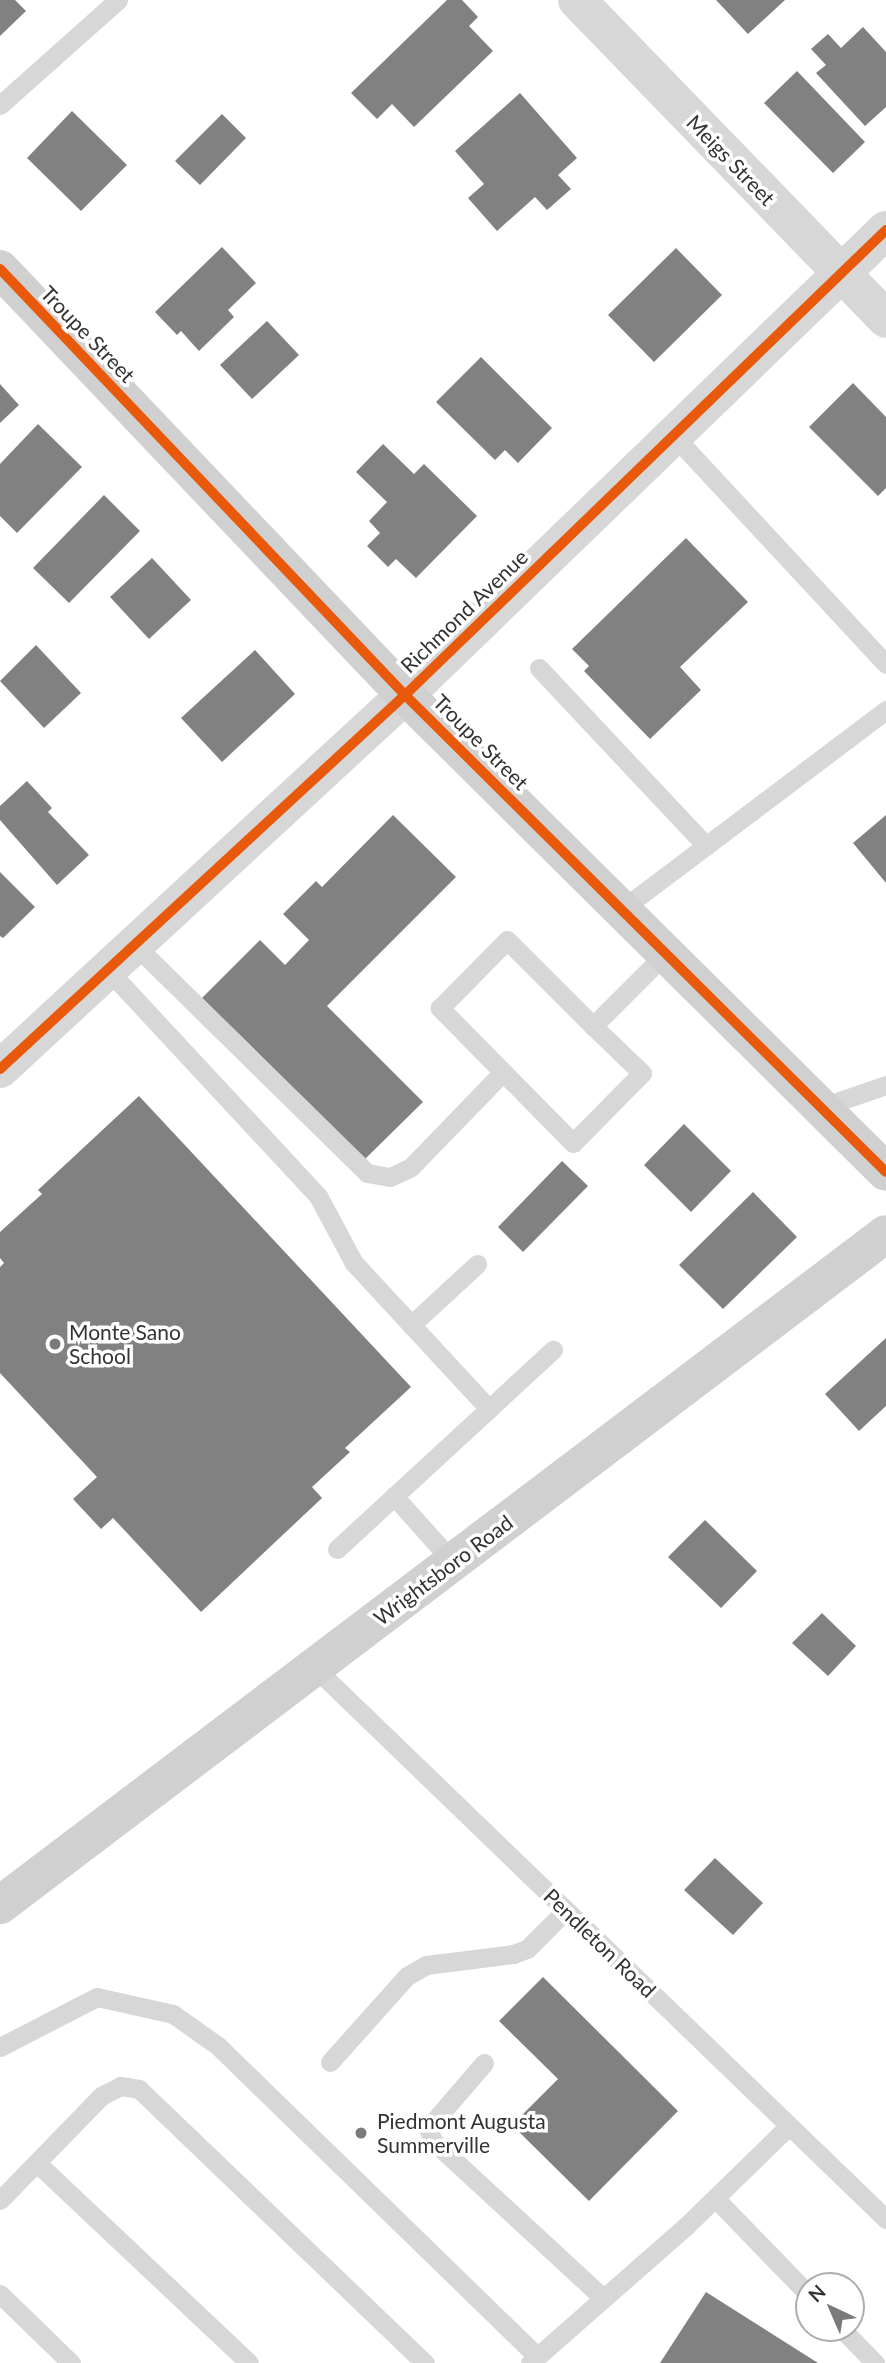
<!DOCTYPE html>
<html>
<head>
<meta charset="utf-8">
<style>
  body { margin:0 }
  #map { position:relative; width:886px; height:2363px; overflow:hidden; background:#fff; font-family:Lato,sans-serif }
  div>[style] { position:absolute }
  .building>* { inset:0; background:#818181 }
  .lane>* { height:19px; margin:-9.5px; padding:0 9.5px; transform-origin:9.5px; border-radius:9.5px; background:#d7d7d7 }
  .street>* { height:38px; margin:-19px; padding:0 19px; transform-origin:19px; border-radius:19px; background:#d7d7d7 }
  .secondary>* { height:38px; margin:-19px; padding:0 19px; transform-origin:19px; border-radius:19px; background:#d0d0d0 }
  .cycleway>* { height:10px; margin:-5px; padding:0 5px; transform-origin:5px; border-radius:5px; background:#e8590c }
  .dots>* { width:19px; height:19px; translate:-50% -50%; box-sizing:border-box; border:4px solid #fff; border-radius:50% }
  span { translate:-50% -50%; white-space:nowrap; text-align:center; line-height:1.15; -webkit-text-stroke:7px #fff; paint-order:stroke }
  .street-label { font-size:21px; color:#333 }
  .poi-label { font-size:21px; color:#333 }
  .left { translate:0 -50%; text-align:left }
  .north { position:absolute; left:795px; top:2272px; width:70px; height:70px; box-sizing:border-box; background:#fff; border:2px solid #adadad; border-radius:50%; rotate:316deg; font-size:19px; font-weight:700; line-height:28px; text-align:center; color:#333 }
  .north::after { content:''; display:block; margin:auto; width:24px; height:32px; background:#7a7a7a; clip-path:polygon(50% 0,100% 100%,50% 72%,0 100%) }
</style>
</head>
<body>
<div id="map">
  <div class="building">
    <i style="clip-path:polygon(0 0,15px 0,26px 11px,0 36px)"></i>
    <i style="clip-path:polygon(447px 0,462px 0,478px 17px,469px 26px,493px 51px,414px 127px,392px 104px,377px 119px,351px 93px)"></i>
    <i style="clip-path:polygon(716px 0,785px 0,748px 34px)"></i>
    <i style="clip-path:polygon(863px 27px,886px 52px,886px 107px,865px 126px,816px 73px,826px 65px,811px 49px,828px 34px,841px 48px)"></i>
    <i style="clip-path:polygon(797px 71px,865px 142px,833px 173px,764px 103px)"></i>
    <i style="clip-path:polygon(520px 93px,577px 158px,558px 175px,571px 189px,547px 210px,535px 197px,497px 231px,468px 198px,484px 184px,455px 151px)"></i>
    <i style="clip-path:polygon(72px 111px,127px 165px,81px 211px,27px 158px)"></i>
    <i style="clip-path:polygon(222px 114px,246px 138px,200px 185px,175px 161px)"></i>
    <i style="clip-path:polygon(222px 247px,256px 283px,228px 310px,234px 317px,199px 351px,181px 331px,177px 335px,155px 312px)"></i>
    <i style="clip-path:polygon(676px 248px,722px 295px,654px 362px,608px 315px)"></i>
    <i style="clip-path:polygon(267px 321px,299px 355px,252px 399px,220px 365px)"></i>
    <i style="clip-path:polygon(481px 357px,552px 428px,518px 463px,505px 450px,495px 460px,436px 402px)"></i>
    <i style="clip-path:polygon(853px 383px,886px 417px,886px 488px,878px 496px,809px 427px)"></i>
    <i style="clip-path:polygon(0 384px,19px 405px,0 423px)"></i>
    <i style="clip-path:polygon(38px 424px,82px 467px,17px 533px,0 516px,0 464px)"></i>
    <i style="clip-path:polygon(383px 444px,414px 474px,424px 464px,477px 516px,416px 578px,396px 559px,388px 567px,367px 546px,380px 533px,369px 521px,387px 502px,356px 472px)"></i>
    <i style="clip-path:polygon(104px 495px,140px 531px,69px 603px,33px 568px)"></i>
    <i style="clip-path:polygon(686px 538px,748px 602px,680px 667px,701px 690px,650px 739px,584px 671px,589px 666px,572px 649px)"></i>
    <i style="clip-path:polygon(152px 558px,191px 600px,149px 639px,110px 597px)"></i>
    <i style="clip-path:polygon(36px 645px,81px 693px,44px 728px,0 681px)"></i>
    <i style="clip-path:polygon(255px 650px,295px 694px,222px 762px,181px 718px)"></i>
    <i style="clip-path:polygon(27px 781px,52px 808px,48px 812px,89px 855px,57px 885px,0 820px,0 806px)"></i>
    <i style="clip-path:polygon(393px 815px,456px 877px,327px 1006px,423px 1102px,365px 1159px,202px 998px,260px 940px,285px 965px,309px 940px,283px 914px,316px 881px,322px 887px)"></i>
    <i style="clip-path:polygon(886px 815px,886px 883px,853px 843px)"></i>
    <i style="clip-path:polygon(0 872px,35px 907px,3px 938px,0 936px)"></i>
    <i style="clip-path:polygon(139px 1096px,411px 1387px,345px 1448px,350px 1452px,312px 1487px,322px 1498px,201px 1612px,113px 1518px,101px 1529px,73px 1499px,97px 1477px,0 1373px,0 1267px,4px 1263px,0 1258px,0 1232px,42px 1194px,38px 1190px)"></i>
    <i style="clip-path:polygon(684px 1124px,731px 1171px,691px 1212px,644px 1165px)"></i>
    <i style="clip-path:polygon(562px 1161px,588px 1186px,523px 1252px,498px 1227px)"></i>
    <i style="clip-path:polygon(753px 1192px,797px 1237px,723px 1309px,679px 1265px)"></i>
    <i style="clip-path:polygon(886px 1338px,886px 1406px,859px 1431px,825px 1394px)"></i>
    <i style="clip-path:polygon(705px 1520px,757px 1571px,721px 1608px,668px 1557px)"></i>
    <i style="clip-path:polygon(822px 1613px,856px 1646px,828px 1676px,792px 1643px)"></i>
    <i style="clip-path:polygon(715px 1858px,763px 1903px,733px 1935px,684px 1890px)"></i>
    <i style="clip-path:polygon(543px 1977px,678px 2111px,589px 2201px,512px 2125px,558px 2079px,499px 2021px)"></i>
    <i style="clip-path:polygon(706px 2292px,818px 2363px,660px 2363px)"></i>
  </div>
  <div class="lane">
    <i style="left:0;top:105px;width:158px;rotate:-41.7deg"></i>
    <i style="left:674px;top:436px;width:311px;rotate:47.1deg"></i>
    <i style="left:539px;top:668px;width:244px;rotate:46.8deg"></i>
    <i style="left:622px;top:909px;width:331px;rotate:-37deg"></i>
    <i style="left:135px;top:945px;width:325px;rotate:44.5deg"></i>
    <i style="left:367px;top:1173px;width:23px;rotate:10deg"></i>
    <i style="left:390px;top:1177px;width:23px;rotate:-25deg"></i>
    <i style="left:411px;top:1167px;width:132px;rotate:-45.9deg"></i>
    <i style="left:108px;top:970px;width:309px;rotate:47.1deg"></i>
    <i style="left:318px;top:1196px;width:76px;rotate:61.8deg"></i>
    <i style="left:354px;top:1263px;width:199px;rotate:47.2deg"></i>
    <i style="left:593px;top:1026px;width:68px;rotate:43.8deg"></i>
    <i style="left:642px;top:1073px;width:98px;rotate:134.6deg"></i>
    <i style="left:573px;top:1143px;width:190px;rotate:-134.6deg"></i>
    <i style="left:440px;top:1008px;width:95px;rotate:-45.4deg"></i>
    <i style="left:507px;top:940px;width:122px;rotate:45deg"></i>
    <i style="left:593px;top:1026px;width:102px;rotate:-45deg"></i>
    <i style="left:822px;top:1107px;width:68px;rotate:-19deg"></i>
    <i style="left:411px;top:1325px;width:90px;rotate:-42.7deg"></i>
    <i style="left:394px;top:1496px;width:89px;rotate:48.2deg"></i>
    <i style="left:337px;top:1549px;width:294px;rotate:-42.7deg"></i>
    <i style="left:314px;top:1667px;width:795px;rotate:43.98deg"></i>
    <i style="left:0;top:2047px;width:109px;rotate:-27.3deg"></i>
    <i style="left:97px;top:1997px;width:78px;rotate:12.6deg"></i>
    <i style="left:173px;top:2014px;width:55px;rotate:35.4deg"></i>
    <i style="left:218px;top:2046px;width:443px;rotate:44.2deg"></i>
    <i style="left:330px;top:2062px;width:115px;rotate:-48.2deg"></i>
    <i style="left:407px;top:1976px;width:22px;rotate:-30deg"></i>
    <i style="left:426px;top:1965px;width:88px;rotate:-7.2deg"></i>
    <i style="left:513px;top:1954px;width:15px;rotate:-20deg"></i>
    <i style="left:527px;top:1949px;width:55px;rotate:-45deg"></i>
    <i style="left:484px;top:2063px;width:86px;rotate:130.7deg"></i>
    <i style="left:428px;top:2128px;width:14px;rotate:69deg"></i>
    <i style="left:433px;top:2141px;width:231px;rotate:42.7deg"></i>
    <i style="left:37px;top:2163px;width:291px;rotate:43.3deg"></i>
    <i style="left:715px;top:2198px;width:135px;rotate:45.9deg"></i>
    <i style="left:0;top:2200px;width:145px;rotate:-45.8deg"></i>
    <i style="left:101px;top:2096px;width:22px;rotate:-27deg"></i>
    <i style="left:121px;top:2086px;width:18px;rotate:9deg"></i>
    <i style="left:139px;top:2089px;width:396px;rotate:43.8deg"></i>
    <i style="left:0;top:2294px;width:99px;rotate:44.2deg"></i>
    <i style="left:841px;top:2328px;width:49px;rotate:45.8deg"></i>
    <i style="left:530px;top:2363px;width:206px;rotate:-41.3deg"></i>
    <i style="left:685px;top:2227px;width:145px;rotate:-44.2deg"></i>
  </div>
  <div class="street">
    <i style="left:577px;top:0;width:444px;rotate:45.9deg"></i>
    <i style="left:0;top:1069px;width:551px;rotate:-42.72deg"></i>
    <i style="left:405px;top:695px;width:669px;rotate:-44.03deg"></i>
  </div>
  <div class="secondary">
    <i style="left:0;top:269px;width:588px;rotate:46.45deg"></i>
    <i style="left:405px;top:695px;width:677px;rotate:44.76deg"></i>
    <i style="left:0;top:1905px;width:1111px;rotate:-37.14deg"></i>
  </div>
  <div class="cycleway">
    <i style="left:0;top:269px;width:588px;rotate:46.45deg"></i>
    <i style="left:405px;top:695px;width:677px;rotate:44.76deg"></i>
    <i style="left:0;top:1069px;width:551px;rotate:-42.72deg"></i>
    <i style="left:405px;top:695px;width:669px;rotate:-44.03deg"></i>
  </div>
  <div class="dots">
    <i style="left:55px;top:1344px;background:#7a7a7a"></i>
    <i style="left:361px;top:2133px;background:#7a7a7a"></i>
  </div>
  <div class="street-label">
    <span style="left:731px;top:160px;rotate:46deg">Meigs Street</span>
    <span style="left:88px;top:334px;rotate:46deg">Troupe Street</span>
    <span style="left:464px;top:611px;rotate:-44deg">Richmond Avenue</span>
    <span style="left:481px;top:742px;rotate:45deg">Troupe Street</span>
    <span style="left:443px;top:1570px;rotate:-37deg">Wrightsboro Road</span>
    <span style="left:600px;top:1943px;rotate:44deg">Pendleton Road</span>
  </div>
  <div class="poi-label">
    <span class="left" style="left:69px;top:1344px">Monte Sano<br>School</span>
    <span class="left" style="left:377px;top:2133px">Piedmont Augusta<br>Summerville</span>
  </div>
  <div class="north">N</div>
</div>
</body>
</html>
